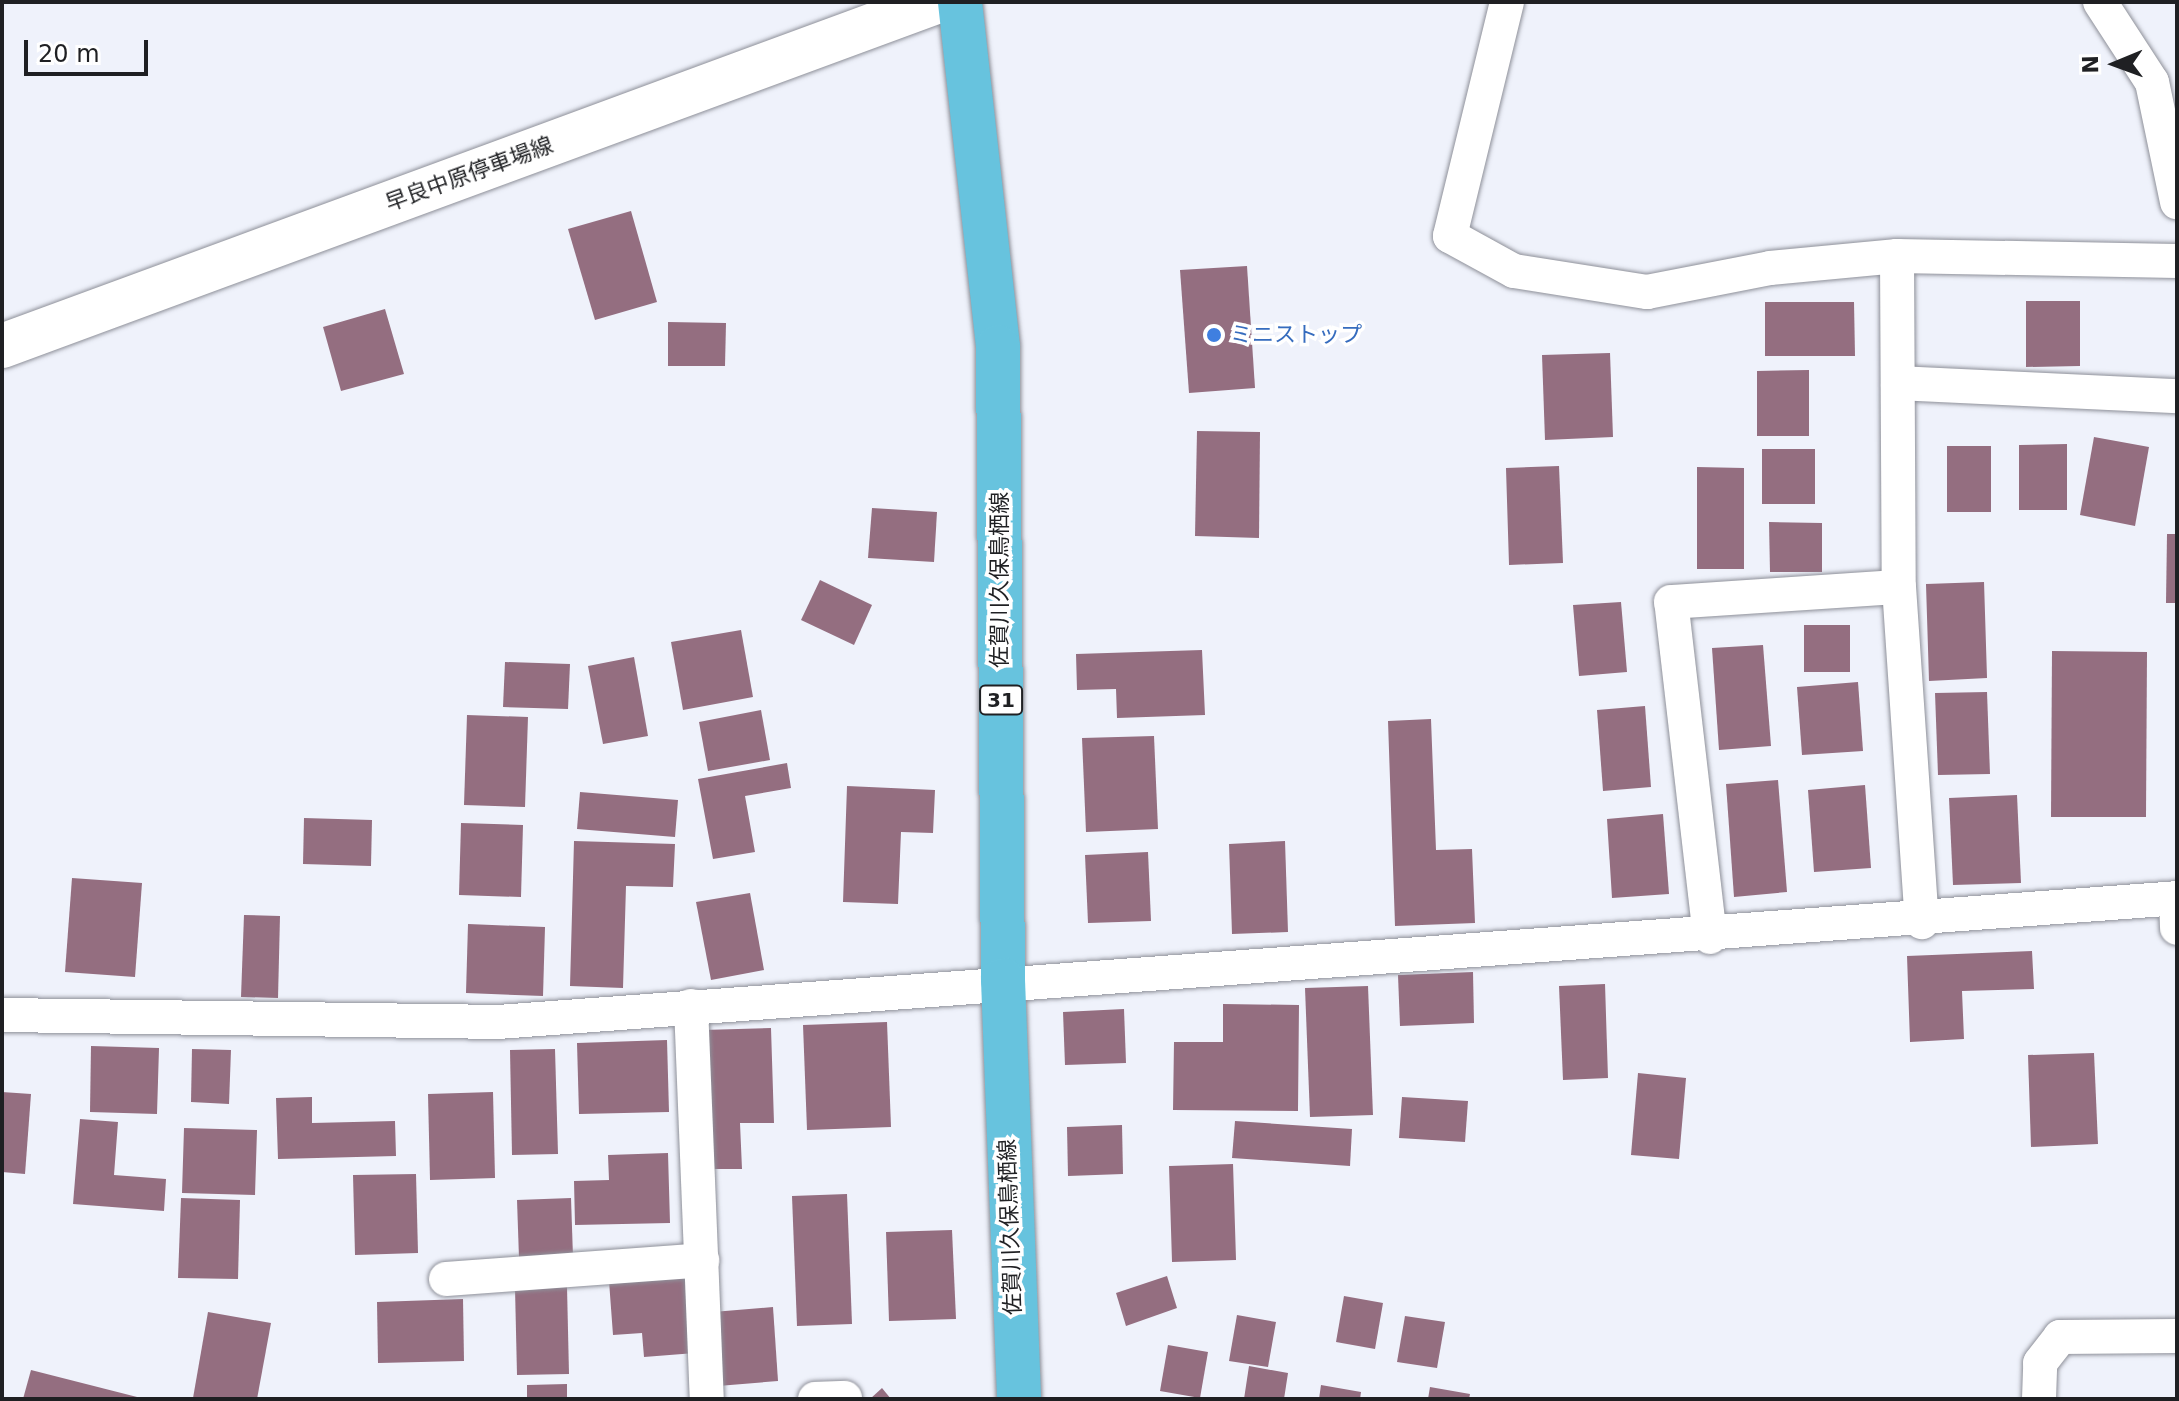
<!DOCTYPE html>
<html>
<head>
<meta charset="utf-8">
<style>
  body { margin:0 }
  #map { position:relative; width:2179px; height:1401px; overflow:hidden; background:#eff2fb; font-family:"DejaVu Sans","Noto Sans JP",sans-serif }
  div>[style] { position:absolute }
  .building>* { inset:0; background:#946e80 }
  .roads { filter:drop-shadow(0 0 2px #8e9099) drop-shadow(0 0 2px #8e9099) }
  .street>* { height:34px; margin:-17px; padding:0 17px; transform-origin:17px; border-radius:17px; background:#fff }
  .secondary>* { height:44px; margin:-22px; padding:0 22px; transform-origin:22px; border-radius:22px; background:#fff }
  .primary>* { height:44px; margin:-22px; padding:0 22px; transform-origin:22px; border-radius:22px; background:#67c3de }
  .dots>* { width:22px; height:22px; translate:-50% -50%; box-sizing:border-box; border:4px solid #fff; border-radius:50% }
  span { translate:-50% -50%; white-space:nowrap; text-align:center; line-height:1.15; -webkit-text-stroke:7px #fff; paint-order:stroke }
  .shield-label span { padding:2px 6px; background:#fff; border:2px solid; border-radius:6px; -webkit-text-stroke-width:0 }
  .shield-label { font-size:20px; color:#1f2023; font-weight:700 }
  .street-label { font-size:22px; color:#1f2023 }
  .shop-label { font-size:22px; color:#366cbe }
  .left { translate:0 -50%; text-align:left }
  .frame { position:absolute; inset:0; border:4px solid #1f2023; pointer-events:none }
  .north { position:absolute; left:2075px; top:24px; width:80px; height:80px; -webkit-text-stroke:6px #fff; paint-order:stroke; rotate:269deg; font-size:22px; font-weight:700; line-height:32px; text-align:center; color:#1f2023 }
  .north::after { content:''; display:block; margin:auto; width:28px; height:36px; background:#1f2023; clip-path:polygon(50% 0,100% 100%,50% 72%,0 100%) }
  .scale { position:absolute; left:24px; top:40px; width:124px; height:36px; box-sizing:border-box; border:4px solid #1f2023; border-top:0; padding-left:10px; font-size:24px; line-height:28px; white-space:nowrap; color:#1f2023; -webkit-text-stroke:6px #fff; paint-order:stroke }
</style>
</head>
<body>
<div id="map">
  <div class="building">
    <i style="clip-path:polygon(631px 211px,657px 302px,595px 320px,568px 229px)"></i>
    <i style="clip-path:polygon(1247px 266px,1255px 388px,1189px 393px,1180px 270px)"></i>
    <i style="clip-path:polygon(2026px 301px,2080px 301px,2080px 366px,2026px 367px)"></i>
    <i style="clip-path:polygon(1765px 302px,1854px 302px,1855px 356px,1765px 356px)"></i>
    <i style="clip-path:polygon(385px 309px,404px 374px,341px 391px,323px 327px)"></i>
    <i style="clip-path:polygon(668px 322px,726px 323px,725px 366px,668px 366px)"></i>
    <i style="clip-path:polygon(1610px 353px,1613px 437px,1545px 440px,1542px 355px)"></i>
    <i style="clip-path:polygon(1809px 370px,1809px 436px,1757px 436px,1757px 371px)"></i>
    <i style="clip-path:polygon(1197px 431px,1260px 432px,1259px 538px,1195px 536px)"></i>
    <i style="clip-path:polygon(2094px 437px,2149px 447px,2135px 526px,2080px 515px)"></i>
    <i style="clip-path:polygon(2067px 444px,2067px 510px,2019px 510px,2019px 445px)"></i>
    <i style="clip-path:polygon(1947px 446px,1991px 446px,1991px 512px,1947px 512px)"></i>
    <i style="clip-path:polygon(1762px 449px,1815px 449px,1815px 504px,1762px 504px)"></i>
    <i style="clip-path:polygon(1559px 466px,1563px 563px,1509px 565px,1506px 468px)"></i>
    <i style="clip-path:polygon(1697px 467px,1744px 468px,1744px 569px,1697px 569px)"></i>
    <i style="clip-path:polygon(872px 508px,937px 512px,934px 562px,868px 558px)"></i>
    <i style="clip-path:polygon(1769px 522px,1822px 523px,1822px 572px,1770px 572px)"></i>
    <i style="clip-path:polygon(2167px 534px,2177px 534px,2177px 603px,2166px 603px)"></i>
    <i style="clip-path:polygon(820px 580px,872px 605px,854px 645px,801px 620px)"></i>
    <i style="clip-path:polygon(1984px 582px,1987px 678px,1929px 681px,1926px 584px)"></i>
    <i style="clip-path:polygon(1621px 602px,1627px 672px,1579px 676px,1573px 605px)"></i>
    <i style="clip-path:polygon(1804px 625px,1850px 625px,1850px 672px,1804px 672px)"></i>
    <i style="clip-path:polygon(741px 630px,753px 697px,683px 710px,671px 642px)"></i>
    <i style="clip-path:polygon(1763px 645px,1771px 746px,1719px 750px,1712px 648px)"></i>
    <i style="clip-path:polygon(1202px 650px,1205px 715px,1117px 718px,1116px 689px,1077px 690px,1076px 654px)"></i>
    <i style="clip-path:polygon(2052px 651px,2147px 652px,2146px 817px,2051px 817px)"></i>
    <i style="clip-path:polygon(634px 657px,648px 736px,603px 744px,588px 666px)"></i>
    <i style="clip-path:polygon(505px 662px,570px 664px,568px 709px,503px 707px)"></i>
    <i style="clip-path:polygon(1858px 682px,1863px 751px,1802px 755px,1797px 687px)"></i>
    <i style="clip-path:polygon(1987px 692px,1990px 774px,1938px 775px,1935px 693px)"></i>
    <i style="clip-path:polygon(1645px 706px,1651px 787px,1603px 791px,1597px 710px)"></i>
    <i style="clip-path:polygon(761px 710px,770px 760px,708px 771px,699px 722px)"></i>
    <i style="clip-path:polygon(467px 715px,528px 717px,525px 807px,464px 805px)"></i>
    <i style="clip-path:polygon(1431px 719px,1436px 850px,1472px 849px,1475px 923px,1395px 926px,1388px 721px)"></i>
    <i style="clip-path:polygon(1154px 736px,1158px 829px,1086px 832px,1082px 738px)"></i>
    <i style="clip-path:polygon(787px 763px,791px 788px,745px 796px,755px 852px,713px 859px,698px 779px)"></i>
    <i style="clip-path:polygon(1778px 780px,1787px 892px,1734px 897px,1726px 784px)"></i>
    <i style="clip-path:polygon(1865px 785px,1871px 868px,1814px 872px,1808px 790px)"></i>
    <i style="clip-path:polygon(847px 786px,935px 790px,933px 833px,901px 832px,898px 904px,843px 902px)"></i>
    <i style="clip-path:polygon(580px 792px,678px 800px,675px 837px,577px 829px)"></i>
    <i style="clip-path:polygon(2017px 795px,2021px 883px,1953px 885px,1949px 798px)"></i>
    <i style="clip-path:polygon(1663px 814px,1669px 894px,1612px 898px,1607px 819px)"></i>
    <i style="clip-path:polygon(304px 818px,372px 820px,371px 866px,303px 864px)"></i>
    <i style="clip-path:polygon(461px 823px,523px 825px,521px 897px,459px 895px)"></i>
    <i style="clip-path:polygon(574px 841px,675px 844px,673px 887px,626px 886px,623px 988px,570px 986px)"></i>
    <i style="clip-path:polygon(1285px 841px,1288px 932px,1232px 934px,1229px 844px)"></i>
    <i style="clip-path:polygon(1148px 852px,1151px 921px,1088px 923px,1085px 855px)"></i>
    <i style="clip-path:polygon(72px 878px,142px 883px,135px 977px,65px 972px)"></i>
    <i style="clip-path:polygon(750px 893px,764px 970px,711px 980px,696px 902px)"></i>
    <i style="clip-path:polygon(244px 915px,280px 916px,278px 998px,241px 997px)"></i>
    <i style="clip-path:polygon(468px 924px,545px 927px,543px 996px,466px 993px)"></i>
    <i style="clip-path:polygon(2032px 951px,2034px 989px,1962px 991px,1964px 1039px,1910px 1042px,1907px 956px)"></i>
    <i style="clip-path:polygon(1473px 972px,1474px 1023px,1400px 1026px,1398px 975px)"></i>
    <i style="clip-path:polygon(1605px 984px,1608px 1078px,1563px 1080px,1559px 986px)"></i>
    <i style="clip-path:polygon(1368px 986px,1373px 1115px,1310px 1117px,1305px 988px)"></i>
    <i style="clip-path:polygon(1223px 1004px,1299px 1005px,1298px 1111px,1173px 1110px,1174px 1042px,1223px 1042px)"></i>
    <i style="clip-path:polygon(1124px 1009px,1126px 1063px,1065px 1065px,1063px 1012px)"></i>
    <i style="clip-path:polygon(887px 1022px,891px 1127px,807px 1130px,803px 1025px)"></i>
    <i style="clip-path:polygon(771px 1028px,774px 1123px,740px 1123px,742px 1169px,707px 1169px,703px 1030px)"></i>
    <i style="clip-path:polygon(667px 1040px,669px 1112px,579px 1114px,577px 1043px)"></i>
    <i style="clip-path:polygon(91px 1046px,159px 1048px,157px 1114px,90px 1112px)"></i>
    <i style="clip-path:polygon(192px 1049px,231px 1050px,229px 1104px,191px 1102px)"></i>
    <i style="clip-path:polygon(555px 1049px,558px 1154px,512px 1155px,510px 1050px)"></i>
    <i style="clip-path:polygon(2094px 1053px,2098px 1144px,2031px 1147px,2028px 1055px)"></i>
    <i style="clip-path:polygon(1638px 1073px,1686px 1078px,1679px 1159px,1631px 1155px)"></i>
    <i style="clip-path:polygon(2px 1092px,31px 1094px,25px 1174px,2px 1172px)"></i>
    <i style="clip-path:polygon(493px 1092px,495px 1178px,430px 1180px,428px 1094px)"></i>
    <i style="clip-path:polygon(312px 1097px,312px 1123px,395px 1121px,396px 1156px,278px 1159px,276px 1098px)"></i>
    <i style="clip-path:polygon(1402px 1097px,1468px 1101px,1465px 1142px,1399px 1138px)"></i>
    <i style="clip-path:polygon(80px 1119px,118px 1122px,114px 1175px,166px 1179px,164px 1211px,73px 1204px)"></i>
    <i style="clip-path:polygon(1235px 1121px,1352px 1129px,1350px 1166px,1232px 1158px)"></i>
    <i style="clip-path:polygon(1122px 1125px,1123px 1174px,1068px 1176px,1067px 1127px)"></i>
    <i style="clip-path:polygon(184px 1128px,257px 1130px,255px 1195px,182px 1193px)"></i>
    <i style="clip-path:polygon(668px 1153px,670px 1223px,575px 1225px,574px 1181px,609px 1180px,608px 1155px)"></i>
    <i style="clip-path:polygon(1233px 1164px,1236px 1260px,1172px 1262px,1169px 1166px)"></i>
    <i style="clip-path:polygon(416px 1174px,418px 1253px,355px 1255px,353px 1175px)"></i>
    <i style="clip-path:polygon(847px 1194px,852px 1324px,797px 1326px,792px 1196px)"></i>
    <i style="clip-path:polygon(181px 1198px,240px 1200px,238px 1279px,178px 1278px)"></i>
    <i style="clip-path:polygon(571px 1198px,573px 1257px,519px 1258px,517px 1200px)"></i>
    <i style="clip-path:polygon(952px 1230px,956px 1319px,889px 1321px,886px 1232px)"></i>
    <i style="clip-path:polygon(688px 1275px,695px 1353px,644px 1357px,642px 1333px,613px 1335px,609px 1281px)"></i>
    <i style="clip-path:polygon(1167px 1276px,1177px 1308px,1126px 1326px,1116px 1293px)"></i>
    <i style="clip-path:polygon(567px 1287px,569px 1374px,517px 1375px,515px 1288px)"></i>
    <i style="clip-path:polygon(1344px 1296px,1383px 1303px,1375px 1349px,1336px 1342px)"></i>
    <i style="clip-path:polygon(463px 1299px,464px 1361px,378px 1363px,377px 1302px)"></i>
    <i style="clip-path:polygon(773px 1307px,778px 1381px,718px 1386px,713px 1312px)"></i>
    <i style="clip-path:polygon(208px 1312px,271px 1323px,257px 1399px,193px 1398px)"></i>
    <i style="clip-path:polygon(1237px 1315px,1276px 1322px,1268px 1367px,1229px 1361px)"></i>
    <i style="clip-path:polygon(1405px 1316px,1445px 1322px,1437px 1368px,1397px 1362px)"></i>
    <i style="clip-path:polygon(1168px 1345px,1208px 1352px,1200px 1398px,1160px 1391px)"></i>
    <i style="clip-path:polygon(1249px 1366px,1288px 1373px,1284px 1399px,1244px 1399px)"></i>
    <i style="clip-path:polygon(31px 1370px,141px 1398px,140px 1399px,23px 1399px)"></i>
    <i style="clip-path:polygon(567px 1384px,567px 1399px,527px 1399px,527px 1385px)"></i>
    <i style="clip-path:polygon(1321px 1385px,1361px 1392px,1360px 1399px,1319px 1399px)"></i>
    <i style="clip-path:polygon(1430px 1387px,1470px 1394px,1469px 1399px,1428px 1399px)"></i>
    <i style="clip-path:polygon(882px 1388px,891px 1399px,870px 1399px)"></i>
  </div>
  <div class="roads">
    <div class="street">
      <i style="left:1507px;top:2px;width:241px;rotate:103.7deg"></i>
      <i style="left:1450px;top:236px;width:73px;rotate:28.7deg"></i>
      <i style="left:1514px;top:271px;width:135px;rotate:9deg"></i>
      <i style="left:1647px;top:292px;width:125px;rotate:-11deg"></i>
      <i style="left:1770px;top:268px;width:128px;rotate:-5.4deg"></i>
      <i style="left:1897px;top:256px;width:280px;rotate:1deg"></i>
      <i style="left:2100px;top:2px;width:95px;rotate:57deg"></i>
      <i style="left:2152px;top:82px;width:123px;rotate:78.2deg"></i>
      <i style="left:1897px;top:256px;width:331px;rotate:89.7deg"></i>
      <i style="left:1899px;top:587px;width:336px;rotate:86.1deg"></i>
      <i style="left:1898px;top:383px;width:279px;rotate:2.7deg"></i>
      <i style="left:2176px;top:898px;width:30px;rotate:88deg"></i>
      <i style="left:1710px;top:937px;width:337px;rotate:-96.6deg"></i>
      <i style="left:1671px;top:602px;width:228px;rotate:-3.8deg"></i>
      <i style="left:691px;top:1006px;width:393px;rotate:87.7deg"></i>
      <i style="left:2px;top:1015px;width:496px;rotate:0.8deg"></i>
      <i style="left:498px;top:1022px;width:1684px;rotate:-4.22deg"></i>
      <i style="left:446px;top:1279px;width:257px;rotate:-4.2deg"></i>
      <i style="left:815px;top:1399px;width:30px;rotate:-2deg"></i>
      <i style="left:2039px;top:1399px;width:36px;rotate:-88deg"></i>
      <i style="left:2040px;top:1363px;width:33px;rotate:-52deg"></i>
      <i style="left:2060px;top:1337px;width:117px;rotate:-0.5deg"></i>
    </div>
    <div class="secondary">
      <i style="left:2px;top:346px;width:995px;rotate:-20.22deg"></i>
    </div>
    <div class="primary">
      <i style="left:960px;top:2px;width:347px;rotate:83.7deg"></i>
      <i style="left:998px;top:347px;width:633px;rotate:89.55deg"></i>
      <i style="left:1003px;top:980px;width:419px;rotate:87.8deg"></i>
    </div>
  </div>
  <div class="dots">
    <i style="left:1214px;top:335px;background:#3f7fe0"></i>
  </div>
  <div class="shield-label">
    <span style="left:1001px;top:700px">31</span>
  </div>
  <div class="street-label">
    <span style="left:469px;top:174px;rotate:-20deg">早良中原停車場線</span>
    <span style="left:1000px;top:580px;rotate:-90deg">佐賀川久保鳥栖線</span>
    <span style="left:1010px;top:1227px;rotate:-92deg">佐賀川久保鳥栖線</span>
  </div>
  <div class="shop-label">
    <span class="left" style="left:1230px;top:335px">ミニストップ</span>
  </div>
  <div class="frame"></div>
  <div class="north">N</div>
  <div class="scale">20 m</div>
</div>
</body>
</html>
